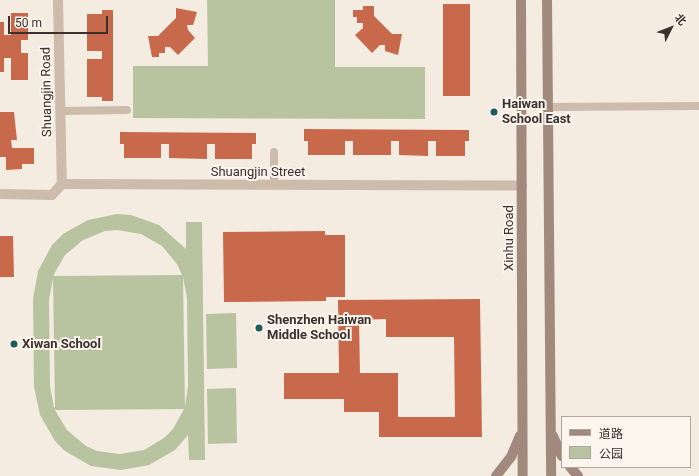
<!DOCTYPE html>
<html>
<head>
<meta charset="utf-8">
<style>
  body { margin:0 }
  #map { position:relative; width:699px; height:476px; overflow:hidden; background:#f4ebe1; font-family:Roboto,"Noto Sans SC",sans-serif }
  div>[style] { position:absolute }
  .green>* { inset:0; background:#b8c4a0 }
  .building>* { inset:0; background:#c8694b }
  .lane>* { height:8px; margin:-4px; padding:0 4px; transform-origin:4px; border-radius:4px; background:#cdbbac }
  .street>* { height:10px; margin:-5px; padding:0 5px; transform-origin:5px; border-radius:5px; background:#cdbbac }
  .secondary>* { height:10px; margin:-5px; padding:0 5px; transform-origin:5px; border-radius:5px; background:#a18a7d }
  .dots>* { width:11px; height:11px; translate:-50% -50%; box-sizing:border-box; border:2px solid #fbf5ee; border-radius:50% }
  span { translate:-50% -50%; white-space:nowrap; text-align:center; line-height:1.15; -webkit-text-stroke:4px #fbf5ee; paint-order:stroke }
  .street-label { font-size:13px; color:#3b302b }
  .poi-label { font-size:13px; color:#3b302b; font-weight:700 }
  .left { translate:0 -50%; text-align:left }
  .legend { position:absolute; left:561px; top:416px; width:130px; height:52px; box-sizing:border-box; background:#fbf5ee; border:1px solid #aea6a0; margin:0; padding:5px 7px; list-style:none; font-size:12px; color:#3b302b }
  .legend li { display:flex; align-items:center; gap:8px; height:20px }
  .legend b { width:20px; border:1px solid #aea6a0 }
  .north { position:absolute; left:651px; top:8px; width:40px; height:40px; -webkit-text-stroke:3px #fbf5ee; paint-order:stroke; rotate:48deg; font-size:11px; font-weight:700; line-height:16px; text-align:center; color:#3b302b }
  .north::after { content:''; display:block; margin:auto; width:14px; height:18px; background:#3b302b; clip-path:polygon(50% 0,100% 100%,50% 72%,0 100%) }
  .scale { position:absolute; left:8px; top:16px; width:100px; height:18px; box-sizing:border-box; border:2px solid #3b302b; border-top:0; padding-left:5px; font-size:12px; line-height:14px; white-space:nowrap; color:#3b302b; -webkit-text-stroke:3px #fbf5ee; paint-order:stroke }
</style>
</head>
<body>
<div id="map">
  <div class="green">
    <i style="clip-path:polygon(207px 0,335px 0,335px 67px,425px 67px,425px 119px,133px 118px,133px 66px,208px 66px)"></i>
    <i style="clip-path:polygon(evenodd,117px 214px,131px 215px,159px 225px,186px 249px,186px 222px,202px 222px,205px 460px,189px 460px,188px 435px,175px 450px,149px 465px,121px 470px,91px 466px,65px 451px,55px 441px,40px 415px,34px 387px,33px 299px,38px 271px,52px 245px,63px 234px,88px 220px,117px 214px,117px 230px,141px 234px,162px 246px,177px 264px,182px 275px,53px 276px,65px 255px,83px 240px,105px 231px,117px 230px,117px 214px,183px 277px,187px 298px,188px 385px,185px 407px,183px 277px,117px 214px,53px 278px,55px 407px,54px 408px,50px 386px,49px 300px,53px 278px,117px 214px,184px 409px,173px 429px,164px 438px,144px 450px,120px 454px,97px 451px,86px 446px,67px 430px,55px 410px,184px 409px)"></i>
    <i style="clip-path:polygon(236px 313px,237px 368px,207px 369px,206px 314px)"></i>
    <i style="clip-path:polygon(236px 388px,237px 443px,208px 444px,207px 389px)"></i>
  </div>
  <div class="building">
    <i style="clip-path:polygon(443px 4px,470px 4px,470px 96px,443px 96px)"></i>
    <i style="clip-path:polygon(363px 6px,374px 6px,374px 16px,392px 34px,402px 34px,398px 55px,385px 51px,385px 45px,380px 45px,372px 53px,355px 35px,363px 28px,363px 23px,357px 23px,357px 17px,353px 17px,353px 10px,363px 10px)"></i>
    <i style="clip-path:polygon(176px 8px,197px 12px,193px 25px,187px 25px,188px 30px,195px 38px,178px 55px,170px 47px,165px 47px,165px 53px,159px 53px,159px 57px,152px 57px,148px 36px,158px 36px,176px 18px)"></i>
    <i style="clip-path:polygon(102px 10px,113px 10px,113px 101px,102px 101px,102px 97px,87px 97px,87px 59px,102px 59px,102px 51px,87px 51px,87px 14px,102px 14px)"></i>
    <i style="clip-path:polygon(11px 13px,28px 13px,28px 40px,21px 40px,21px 53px,28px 53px,28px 80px,11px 80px,11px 58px,4px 58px,4px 72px,0 72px,0 22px,4px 22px,4px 35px,11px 35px)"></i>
    <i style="clip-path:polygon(0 112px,14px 112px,17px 140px,11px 140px,12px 148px,34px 148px,34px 164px,22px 164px,22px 169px,6px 170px,6px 157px,0 157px)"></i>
    <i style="clip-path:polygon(304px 129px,469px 130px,469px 141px,465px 141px,465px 156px,436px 156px,436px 141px,428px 141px,428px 156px,399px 155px,399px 141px,391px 141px,391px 155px,353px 155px,353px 141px,345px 141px,345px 155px,308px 155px,308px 141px,304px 141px)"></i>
    <i style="clip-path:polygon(120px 132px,256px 133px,256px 144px,252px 144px,252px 159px,215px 159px,215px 144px,207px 144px,207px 159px,169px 158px,169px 144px,161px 144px,161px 158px,124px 158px,124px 144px,120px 144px)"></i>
    <i style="clip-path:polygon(325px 231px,325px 235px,345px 235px,345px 297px,326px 297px,326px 301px,224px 302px,223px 232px)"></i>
    <i style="clip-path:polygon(0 236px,13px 236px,14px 277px,0 277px)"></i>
    <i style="clip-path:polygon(evenodd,480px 299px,482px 437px,379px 437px,379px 412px,344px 412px,344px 399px,284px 399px,284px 373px,339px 373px,338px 300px,480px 299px,386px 319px,386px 337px,454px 337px,455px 417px,398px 417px,398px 373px,360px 373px,359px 320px,386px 319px)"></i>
  </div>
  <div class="lane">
    <i style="left:548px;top:107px;width:151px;rotate:-0.4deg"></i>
    <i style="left:61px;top:111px;width:66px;rotate:-0.9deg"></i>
    <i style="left:274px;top:185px;width:33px;rotate:-90deg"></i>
  </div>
  <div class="street">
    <i style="left:58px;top:0;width:184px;rotate:88.8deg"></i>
    <i style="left:0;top:194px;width:52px;rotate:1.1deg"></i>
    <i style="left:52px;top:195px;width:15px;rotate:-48deg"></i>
    <i style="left:62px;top:184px;width:460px;rotate:0.2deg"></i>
  </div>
  <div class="secondary">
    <i style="left:521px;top:0;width:476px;rotate:89.8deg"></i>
    <i style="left:547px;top:0;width:476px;rotate:89.5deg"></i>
    <i style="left:553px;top:436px;width:22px;rotate:66deg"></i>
    <i style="left:570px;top:467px;width:12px;rotate:48deg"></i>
    <i style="left:496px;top:476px;width:24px;rotate:-52deg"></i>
    <i style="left:511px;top:457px;width:23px;rotate:-67deg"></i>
  </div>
  <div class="dots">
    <i style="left:494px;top:112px;background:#1f5a5e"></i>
    <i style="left:259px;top:328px;background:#1f5a5e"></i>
    <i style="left:14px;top:344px;background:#1f5a5e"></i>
  </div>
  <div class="street-label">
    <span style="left:47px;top:92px;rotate:-91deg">Shuangjin Road</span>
    <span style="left:258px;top:172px">Shuangjin Street</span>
    <span style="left:509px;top:238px;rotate:-90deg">Xinhu Road</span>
  </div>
  <div class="poi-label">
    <span class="left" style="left:502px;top:112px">Haiwan<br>School East</span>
    <span class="left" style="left:267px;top:328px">Shenzhen Haiwan<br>Middle School</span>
    <span class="left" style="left:22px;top:344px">Xiwan School</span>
  </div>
  <ul class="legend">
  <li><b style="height:5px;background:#a18a7d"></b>道路</li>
  <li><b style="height:11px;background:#b8c4a0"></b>公园</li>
  </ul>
  <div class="north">北</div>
  <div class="scale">50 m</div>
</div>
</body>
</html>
